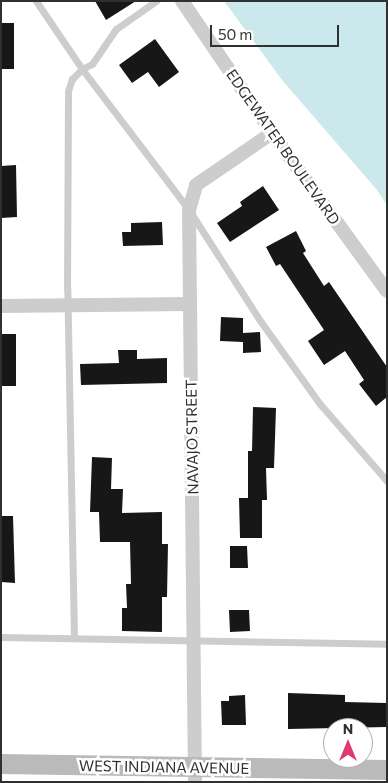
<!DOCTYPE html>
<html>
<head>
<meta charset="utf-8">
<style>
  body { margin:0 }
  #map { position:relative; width:388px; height:783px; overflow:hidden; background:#fff; font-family:Commissioner,sans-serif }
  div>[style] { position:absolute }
  .water>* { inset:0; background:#cbe9ec }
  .building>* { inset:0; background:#171717 }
  .lane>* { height:7px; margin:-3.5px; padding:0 3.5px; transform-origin:3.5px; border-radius:3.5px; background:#cdcdcd }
  .street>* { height:14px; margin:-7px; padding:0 7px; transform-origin:7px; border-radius:7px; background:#cdcdcd }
  .secondary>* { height:20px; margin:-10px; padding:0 10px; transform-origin:10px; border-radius:10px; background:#bababa }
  span { translate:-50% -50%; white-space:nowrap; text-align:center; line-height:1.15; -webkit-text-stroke:5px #fff; paint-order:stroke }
  .street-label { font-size:15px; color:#303030 }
  .frame { position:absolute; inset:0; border:2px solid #303030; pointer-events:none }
  .north { position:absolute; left:323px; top:718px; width:50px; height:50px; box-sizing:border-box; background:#fff; border:1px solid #acacac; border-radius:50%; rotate:0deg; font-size:14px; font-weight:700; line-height:20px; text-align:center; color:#303030 }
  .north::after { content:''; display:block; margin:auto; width:18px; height:22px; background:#e23777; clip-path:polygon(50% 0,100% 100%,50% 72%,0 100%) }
  .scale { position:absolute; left:210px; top:25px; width:129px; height:22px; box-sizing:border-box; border:2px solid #303030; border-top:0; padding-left:6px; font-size:15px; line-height:18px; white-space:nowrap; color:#303030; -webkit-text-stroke:4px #fff; paint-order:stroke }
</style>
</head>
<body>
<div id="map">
  <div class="water">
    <i style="clip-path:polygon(224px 1px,387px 1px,387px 205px,377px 190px,282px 80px)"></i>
  </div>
  <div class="building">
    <i style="clip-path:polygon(95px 1px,136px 1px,106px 20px)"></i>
    <i style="clip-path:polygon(1px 23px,14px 23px,14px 69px,1px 69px)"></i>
    <i style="clip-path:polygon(155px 39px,179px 72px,159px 87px,148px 72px,132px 83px,119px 65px)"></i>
    <i style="clip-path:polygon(16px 165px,17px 217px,1px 218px,1px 166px)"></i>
    <i style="clip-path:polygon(263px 186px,279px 210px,230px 242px,217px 223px,242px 206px,240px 202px)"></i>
    <i style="clip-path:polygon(162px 222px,163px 245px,123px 246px,122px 232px,131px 232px,131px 223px)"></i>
    <i style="clip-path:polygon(296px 231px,306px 251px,303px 253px,324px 286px,329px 282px,387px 367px,387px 397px,376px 406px,359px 384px,364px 380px,345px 351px,324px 365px,308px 341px,324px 330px,280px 264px,276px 266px,266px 247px)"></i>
    <i style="clip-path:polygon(221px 317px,243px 318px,243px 333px,260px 332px,261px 352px,243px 353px,243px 338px,243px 342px,220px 341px)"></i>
    <i style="clip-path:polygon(1px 334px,16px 334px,16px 386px,1px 386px)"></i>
    <i style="clip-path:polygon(118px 350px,137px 350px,137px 359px,167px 358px,167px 383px,81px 385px,80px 364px,119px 363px)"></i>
    <i style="clip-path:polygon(253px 407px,276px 408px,274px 468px,266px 468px,267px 500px,262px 500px,262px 538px,240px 538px,239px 498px,248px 498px,248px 451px,252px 451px)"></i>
    <i style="clip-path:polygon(92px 457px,112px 458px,111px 489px,123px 489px,122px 513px,162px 512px,162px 544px,168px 544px,167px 597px,162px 597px,162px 632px,122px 631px,122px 608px,127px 608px,126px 584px,131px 584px,130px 542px,100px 542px,99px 512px,90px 512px)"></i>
    <i style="clip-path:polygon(1px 516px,13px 516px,15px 583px,1px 582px)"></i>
    <i style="clip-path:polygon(230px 546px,247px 546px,248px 568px,230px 568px)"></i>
    <i style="clip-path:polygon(229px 610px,249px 610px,250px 631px,230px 632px)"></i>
    <i style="clip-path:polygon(288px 693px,345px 695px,345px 702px,387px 703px,387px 727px,288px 729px)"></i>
    <i style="clip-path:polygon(245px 695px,246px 725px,222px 725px,221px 701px,229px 701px,229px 696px)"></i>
  </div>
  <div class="lane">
    <i style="left:36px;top:1px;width:82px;rotate:55.9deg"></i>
    <i style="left:82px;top:69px;width:177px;rotate:52.8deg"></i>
    <i style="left:189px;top:210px;width:133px;rotate:57.3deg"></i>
    <i style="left:261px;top:322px;width:101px;rotate:54.3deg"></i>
    <i style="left:320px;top:404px;width:102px;rotate:49deg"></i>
    <i style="left:1px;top:637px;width:386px;rotate:1deg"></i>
    <i style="left:74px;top:638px;width:350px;rotate:-91.1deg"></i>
    <i style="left:67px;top:288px;width:197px;rotate:-89.7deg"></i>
    <i style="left:68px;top:91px;width:13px;rotate:-72deg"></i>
    <i style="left:72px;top:79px;width:14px;rotate:-45deg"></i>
    <i style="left:82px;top:69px;width:11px;rotate:-27deg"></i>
    <i style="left:92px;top:64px;width:42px;rotate:-55.6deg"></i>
    <i style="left:116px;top:29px;width:49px;rotate:-35deg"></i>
  </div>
  <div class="street">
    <i style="left:182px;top:1px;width:160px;rotate:55.7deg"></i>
    <i style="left:272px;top:133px;width:195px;rotate:54deg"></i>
    <i style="left:1px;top:306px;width:189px;rotate:-0.6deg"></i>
    <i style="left:195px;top:782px;width:572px;rotate:-90.6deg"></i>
    <i style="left:189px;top:210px;width:26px;rotate:-74deg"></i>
    <i style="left:196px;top:185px;width:92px;rotate:-34.4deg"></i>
  </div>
  <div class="secondary">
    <i style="left:1px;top:764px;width:386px;rotate:0.9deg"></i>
  </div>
  <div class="street-label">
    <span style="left:283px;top:147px;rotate:55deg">EDGEWATER BOULEVARD</span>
    <span style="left:192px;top:437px;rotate:-91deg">NAVAJO STREET</span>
    <span style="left:164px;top:767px;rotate:1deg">WEST INDIANA AVENUE</span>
  </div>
  <div class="frame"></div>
  <div class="north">N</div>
  <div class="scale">50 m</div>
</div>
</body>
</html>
